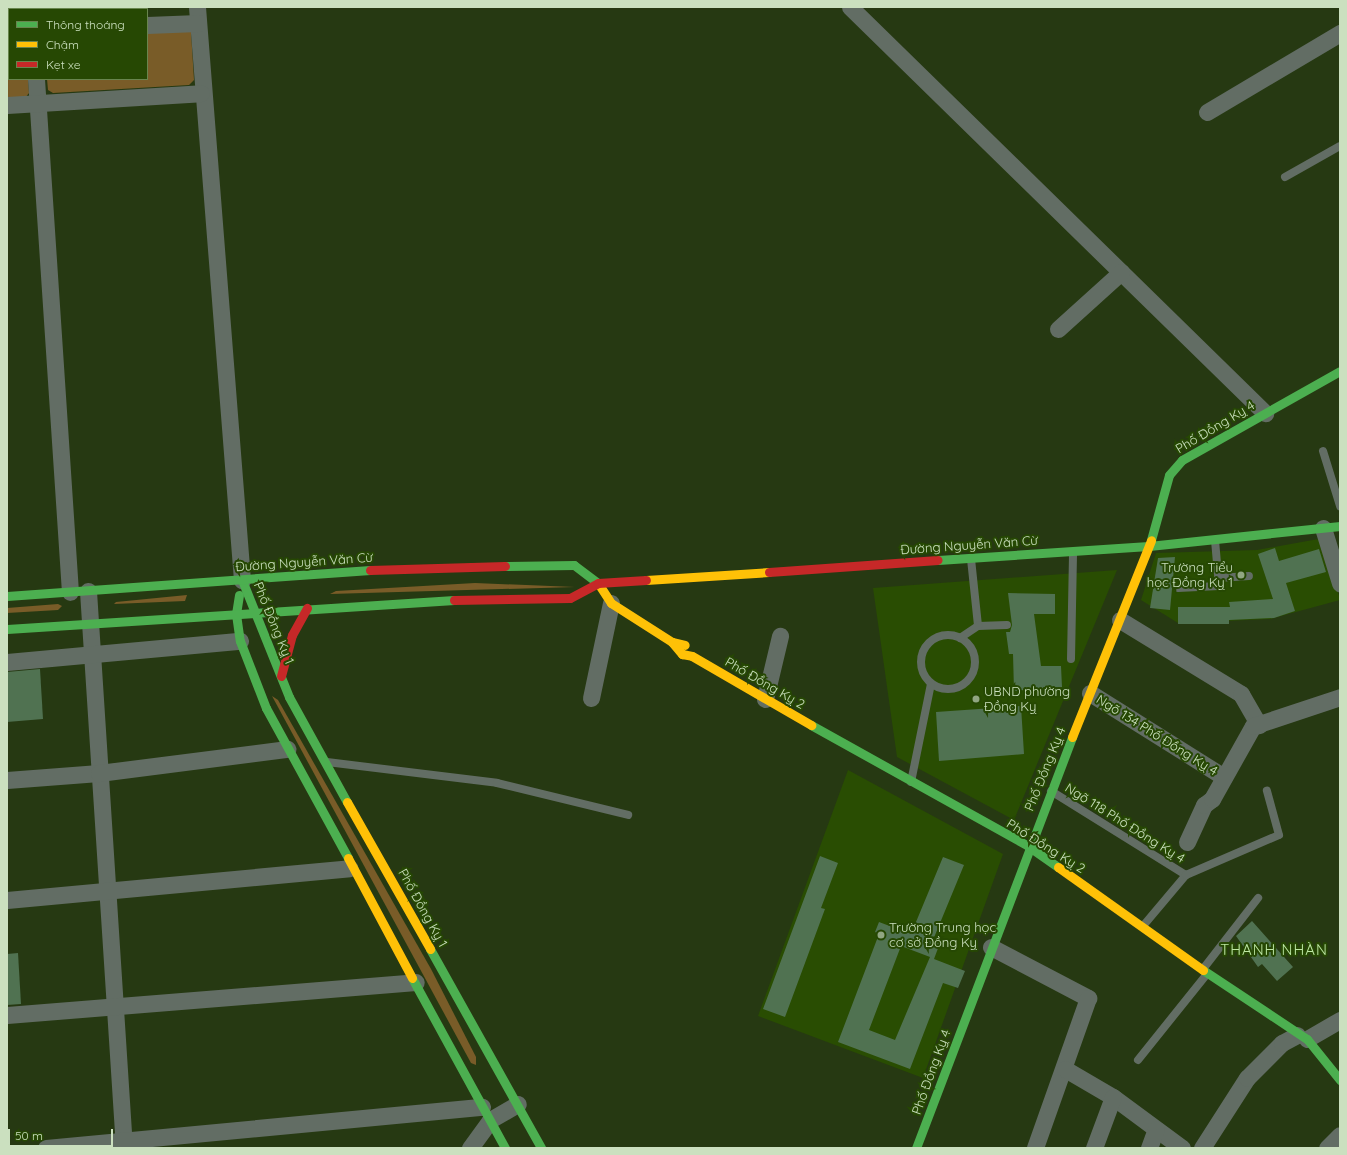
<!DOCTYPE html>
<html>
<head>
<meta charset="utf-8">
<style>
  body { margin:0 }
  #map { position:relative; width:1347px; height:1155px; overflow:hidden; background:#263912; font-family:Quicksand,sans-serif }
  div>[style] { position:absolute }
  .built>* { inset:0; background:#294d02 }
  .green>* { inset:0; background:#795c28 }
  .building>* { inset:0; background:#507251 }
  .lane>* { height:8px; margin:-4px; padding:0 4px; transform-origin:4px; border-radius:4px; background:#626d64 }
  .lane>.ring { margin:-4px; padding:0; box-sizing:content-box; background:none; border:8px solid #626d64; border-radius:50% }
  .street>* { height:17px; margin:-8.5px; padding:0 8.5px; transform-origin:8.5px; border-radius:8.5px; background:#626d64 }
  .fast>* { height:9px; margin:-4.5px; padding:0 4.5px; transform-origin:4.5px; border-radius:4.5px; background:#4caf50 }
  .slow>* { height:9px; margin:-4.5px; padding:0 4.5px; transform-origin:4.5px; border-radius:4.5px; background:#ffc107 }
  .jam>* { height:9px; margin:-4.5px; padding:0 4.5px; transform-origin:4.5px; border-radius:4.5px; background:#c62828 }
  .dots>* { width:11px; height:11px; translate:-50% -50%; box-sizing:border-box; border:2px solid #264803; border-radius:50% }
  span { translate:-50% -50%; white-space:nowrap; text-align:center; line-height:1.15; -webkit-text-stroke:4px #264803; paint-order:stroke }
  .street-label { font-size:13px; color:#cbe0bf }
  .poi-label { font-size:13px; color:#cbe0bf }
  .right { translate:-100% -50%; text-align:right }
  .left { translate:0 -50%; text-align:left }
  .quarter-label { font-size:15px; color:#bee8a4; letter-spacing:1px }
  .frame { position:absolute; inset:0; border:8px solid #cbe0bf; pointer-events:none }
  .legend { position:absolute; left:8px; top:8px; width:140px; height:72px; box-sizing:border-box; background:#264803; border:1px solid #68854e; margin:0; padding:5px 7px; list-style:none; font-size:12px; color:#cbe0bf }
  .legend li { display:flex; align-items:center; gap:8px; height:20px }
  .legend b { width:20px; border:1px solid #68854e }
  .scale { position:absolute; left:8px; top:1129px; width:105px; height:18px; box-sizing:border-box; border:2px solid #cbe0bf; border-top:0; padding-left:5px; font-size:12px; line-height:14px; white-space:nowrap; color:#cbe0bf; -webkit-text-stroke:3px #264803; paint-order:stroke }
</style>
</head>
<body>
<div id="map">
  <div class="built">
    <i style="clip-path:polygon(1324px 538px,1340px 600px,1270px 619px,1178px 623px,1141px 600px,1156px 553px,1257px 550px)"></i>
    <i style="clip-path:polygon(1117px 570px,1014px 820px,897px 757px,873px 588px)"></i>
    <i style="clip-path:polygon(848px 770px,1003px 854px,923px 1078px,758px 1016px)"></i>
  </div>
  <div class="green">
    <i style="clip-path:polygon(186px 29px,191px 32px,194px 80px,189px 85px,53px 93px,48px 90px,47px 79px,147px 79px,147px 31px)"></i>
    <i style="clip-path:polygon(9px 42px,9px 79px,28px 79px,29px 93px,25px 98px,7px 99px)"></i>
    <i style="clip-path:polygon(475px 583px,575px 587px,330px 594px,336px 591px)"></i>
    <i style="clip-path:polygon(187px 595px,185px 601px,114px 604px,116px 602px)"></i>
    <i style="clip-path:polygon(58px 604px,62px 606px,58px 610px,7px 613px,7px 608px)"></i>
    <i style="clip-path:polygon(272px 696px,278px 700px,431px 969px,476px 1057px,476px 1065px,471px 1063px)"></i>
  </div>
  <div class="building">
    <i style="clip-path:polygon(1275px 548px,1279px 561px,1319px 549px,1326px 572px,1286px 583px,1295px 611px,1274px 618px,1229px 620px,1229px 624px,1178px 624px,1178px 607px,1230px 607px,1229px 602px,1273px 599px,1258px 554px)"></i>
    <i style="clip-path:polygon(1175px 557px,1170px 610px,1150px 608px,1158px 558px)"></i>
    <i style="clip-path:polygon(1008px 593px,1055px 594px,1055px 614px,1034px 614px,1041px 666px,1061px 666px,1062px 687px,1014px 691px,1013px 654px,1009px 654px,1006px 632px,1010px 632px,1012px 625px)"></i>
    <i style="clip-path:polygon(40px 669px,43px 719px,7px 722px,7px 672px)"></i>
    <i style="clip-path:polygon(1021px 706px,1024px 754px,939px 761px,936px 712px)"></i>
    <i style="clip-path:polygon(820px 856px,838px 863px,821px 908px,825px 909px,785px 1017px,763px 1009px)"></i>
    <i style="clip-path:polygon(evenodd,943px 857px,964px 865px,933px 940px,940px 943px,934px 959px,965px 971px,958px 988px,943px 983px,910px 1069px,838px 1042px,879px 934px,875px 932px,879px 922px,911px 934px,943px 857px,901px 946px,930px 957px,895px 1040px,869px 1030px,901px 946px)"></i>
    <i style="clip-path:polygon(1252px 921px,1293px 967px,1277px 981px,1262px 964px,1258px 967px,1236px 936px)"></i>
    <i style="clip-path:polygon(18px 953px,21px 1004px,7px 1005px,7px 954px)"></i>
  </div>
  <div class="lane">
    <i style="left:1285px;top:177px;width:63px;rotate:-29.4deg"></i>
    <i style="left:1323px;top:451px;width:58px;rotate:72.8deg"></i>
    <i style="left:971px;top:559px;width:67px;rotate:84deg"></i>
    <i style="left:978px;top:626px;width:29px;rotate:-2deg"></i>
    <i style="left:1219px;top:578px;width:30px;rotate:-4deg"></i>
    <i style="left:1178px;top:588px;width:41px;rotate:-2.8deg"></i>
    <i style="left:1219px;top:586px;width:46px;rotate:-95deg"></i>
    <i class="ring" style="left:921px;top:635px;width:46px;height:46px"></i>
    <i style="left:960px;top:638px;width:22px;rotate:-34deg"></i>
    <i style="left:1071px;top:659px;width:107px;rotate:-88.9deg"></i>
    <i style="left:327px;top:762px;width:171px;rotate:7deg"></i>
    <i style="left:497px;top:783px;width:135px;rotate:13.7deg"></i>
    <i style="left:911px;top:782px;width:100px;rotate:-78.5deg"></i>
    <i style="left:1051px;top:791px;width:159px;rotate:31.9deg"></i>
    <i style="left:1143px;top:926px;width:67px;rotate:-49.9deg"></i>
    <i style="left:1186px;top:875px;width:101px;rotate:-23.3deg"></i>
    <i style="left:1279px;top:835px;width:46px;rotate:-105.3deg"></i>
    <i style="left:1203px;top:969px;width:90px;rotate:-52.2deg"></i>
    <i style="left:1138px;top:1060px;width:109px;rotate:-51.3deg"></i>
  </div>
  <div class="street">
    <i style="left:33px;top:7px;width:2px;rotate:90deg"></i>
    <i style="left:197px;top:7px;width:575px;rotate:85.51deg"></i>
    <i style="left:850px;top:7px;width:581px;rotate:44.37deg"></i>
    <i style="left:147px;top:25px;width:51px;rotate:-2.2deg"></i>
    <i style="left:7px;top:32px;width:2px"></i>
    <i style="left:36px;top:79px;width:514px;rotate:86.21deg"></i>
    <i style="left:7px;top:105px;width:194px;rotate:-3.5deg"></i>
    <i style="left:1207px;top:112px;width:155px;rotate:-30.7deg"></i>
    <i style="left:1058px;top:329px;width:85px;rotate:-42.1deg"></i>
    <i style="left:1323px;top:528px;width:58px;rotate:72.8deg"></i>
    <i style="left:88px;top:591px;width:558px;rotate:86.3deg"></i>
    <i style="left:1120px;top:620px;width:142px;rotate:31.4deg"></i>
    <i style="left:1241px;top:694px;width:36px;rotate:60deg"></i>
    <i style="left:7px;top:662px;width:234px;rotate:-5.2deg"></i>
    <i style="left:1090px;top:693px;width:158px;rotate:32.1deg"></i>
    <i style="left:591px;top:698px;width:97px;rotate:-78.1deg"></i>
    <i style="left:765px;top:699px;width:65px;rotate:-76.6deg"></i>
    <i style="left:7px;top:780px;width:92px;rotate:-4.4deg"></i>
    <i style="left:99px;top:773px;width:190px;rotate:-7.3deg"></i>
    <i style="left:1187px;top:842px;width:41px;rotate:-65.3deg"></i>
    <i style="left:1204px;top:805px;width:10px;rotate:-37deg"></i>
    <i style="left:1212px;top:799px;width:84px;rotate:-60.7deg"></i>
    <i style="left:1253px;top:726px;width:92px;rotate:-18.4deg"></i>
    <i style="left:7px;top:900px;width:344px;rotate:-5.3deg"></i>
    <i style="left:991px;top:947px;width:110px;rotate:27.7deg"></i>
    <i style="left:1088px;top:998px;width:159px;rotate:109.5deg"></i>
    <i style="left:7px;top:1015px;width:410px;rotate:-4.6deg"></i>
    <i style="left:1307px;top:1039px;width:38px;rotate:-30deg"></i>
    <i style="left:1065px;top:1069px;width:56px;rotate:30.3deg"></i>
    <i style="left:1113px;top:1097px;width:86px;rotate:36.5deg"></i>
    <i style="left:46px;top:1148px;width:438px;rotate:-5.4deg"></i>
    <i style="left:470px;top:1148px;width:34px;rotate:-54deg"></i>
    <i style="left:490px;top:1120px;width:32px;rotate:-30deg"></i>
    <i style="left:1094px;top:1148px;width:54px;rotate:-69.6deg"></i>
    <i style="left:1149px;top:1148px;width:20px;rotate:-70deg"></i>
    <i style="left:1202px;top:1148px;width:83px;rotate:-57.3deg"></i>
    <i style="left:1247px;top:1078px;width:49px;rotate:-45deg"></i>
    <i style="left:1282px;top:1043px;width:17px;rotate:-28deg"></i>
    <i style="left:1327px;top:1148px;width:18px;rotate:-45deg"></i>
  </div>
  <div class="fast">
    <i style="left:1151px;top:540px;width:67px;rotate:-74.5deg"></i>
    <i style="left:1169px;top:475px;width:20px;rotate:-49deg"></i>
    <i style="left:1182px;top:460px;width:181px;rotate:-29.4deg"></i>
    <i style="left:938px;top:560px;width:211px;rotate:-3.8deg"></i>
    <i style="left:1149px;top:546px;width:192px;rotate:-6deg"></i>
    <i style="left:505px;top:566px;width:69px;rotate:-0.8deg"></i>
    <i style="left:574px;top:565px;width:30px;rotate:37deg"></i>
    <i style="left:242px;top:580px;width:126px;rotate:68.1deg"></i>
    <i style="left:289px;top:697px;width:120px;rotate:61.1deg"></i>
    <i style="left:239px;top:595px;width:19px;rotate:99deg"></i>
    <i style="left:236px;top:614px;width:27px;rotate:82deg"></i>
    <i style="left:240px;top:641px;width:72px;rotate:68.8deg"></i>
    <i style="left:266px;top:708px;width:171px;rotate:61.3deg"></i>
    <i style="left:7px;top:596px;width:364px;rotate:-4.1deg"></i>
    <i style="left:7px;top:629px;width:448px;rotate:-3.7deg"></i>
    <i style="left:811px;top:725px;width:248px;rotate:29.1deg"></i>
    <i style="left:1028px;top:846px;width:37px;rotate:35deg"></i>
    <i style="left:430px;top:949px;width:228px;rotate:60.8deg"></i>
    <i style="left:1203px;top:970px;width:125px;rotate:33.6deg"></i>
    <i style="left:1307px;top:1039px;width:53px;rotate:51.2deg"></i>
    <i style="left:412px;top:978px;width:194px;rotate:61.3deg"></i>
    <i style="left:916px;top:1148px;width:440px;rotate:-69.2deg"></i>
  </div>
  <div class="slow">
    <i style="left:646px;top:580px;width:123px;rotate:-3.7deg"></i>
    <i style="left:598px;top:583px;width:24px;rotate:57deg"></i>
    <i style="left:611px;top:603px;width:72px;rotate:32.6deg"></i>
    <i style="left:672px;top:642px;width:13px;rotate:13deg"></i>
    <i style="left:672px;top:642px;width:16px;rotate:50deg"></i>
    <i style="left:682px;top:654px;width:10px;rotate:11deg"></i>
    <i style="left:692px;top:656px;width:138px;rotate:30.1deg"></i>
    <i style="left:1072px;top:737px;width:212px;rotate:-68.1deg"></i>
    <i style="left:347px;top:802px;width:169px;rotate:60.5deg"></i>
    <i style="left:348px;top:858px;width:136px;rotate:61.9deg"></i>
    <i style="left:1058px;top:867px;width:178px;rotate:35.4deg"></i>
  </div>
  <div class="jam">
    <i style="left:370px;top:570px;width:135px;rotate:-1.7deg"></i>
    <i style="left:769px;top:572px;width:169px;rotate:-4.1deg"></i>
    <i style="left:454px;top:600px;width:116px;rotate:-1deg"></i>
    <i style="left:570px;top:598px;width:32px;rotate:-28deg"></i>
    <i style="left:598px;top:583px;width:48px;rotate:-3.6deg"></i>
    <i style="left:281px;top:676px;width:42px;rotate:-75deg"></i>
    <i style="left:292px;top:635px;width:31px;rotate:-61deg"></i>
  </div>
  <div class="dots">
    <i style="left:1241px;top:575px;background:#91a682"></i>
    <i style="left:976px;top:699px;background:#91a682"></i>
    <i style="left:881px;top:935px;background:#91a682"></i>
  </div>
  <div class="street-label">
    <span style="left:1215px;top:427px;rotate:-31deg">Phố Đồng Kỵ 4</span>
    <span style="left:969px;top:545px;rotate:-4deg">Đường Nguyễn Văn Cừ</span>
    <span style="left:304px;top:562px;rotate:-4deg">Đường Nguyễn Văn Cừ</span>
    <span style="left:274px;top:623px;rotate:68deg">Phố Đồng Kỵ 1</span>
    <span style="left:765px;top:683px;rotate:30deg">Phố Đồng Kỵ 2</span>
    <span style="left:1157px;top:735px;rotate:32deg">Ngõ 134 Phố Đồng Kỵ 4</span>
    <span style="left:1045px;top:769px;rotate:-68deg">Phố Đồng Kỵ 4</span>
    <span style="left:1125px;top:823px;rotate:32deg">Ngõ 118 Phố Đồng Kỵ 4</span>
    <span style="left:1046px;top:846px;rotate:32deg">Phố Đồng Kỵ 2</span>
    <span style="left:423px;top:908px;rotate:61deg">Phố Đồng Kỵ 1</span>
    <span style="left:931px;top:1072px;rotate:-70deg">Phố Đồng Kỵ 4</span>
  </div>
  <div class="poi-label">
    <span class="right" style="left:1233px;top:575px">Trường Tiểu<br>học Đồng Kỵ 1</span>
    <span class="left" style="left:984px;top:699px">UBND phường<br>Đồng Kỵ</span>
    <span class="left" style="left:889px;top:935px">Trường Trung học<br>cơ sở Đồng Kỵ</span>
  </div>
  <div class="quarter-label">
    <span style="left:1274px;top:950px">THANH NHÀN</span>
  </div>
  <div class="frame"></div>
  <ul class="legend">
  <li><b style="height:5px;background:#4caf50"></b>Thông thoáng</li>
  <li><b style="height:5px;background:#ffc107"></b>Chậm</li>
  <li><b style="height:5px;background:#c62828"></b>Kẹt xe</li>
  </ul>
  <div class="scale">50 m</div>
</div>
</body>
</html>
